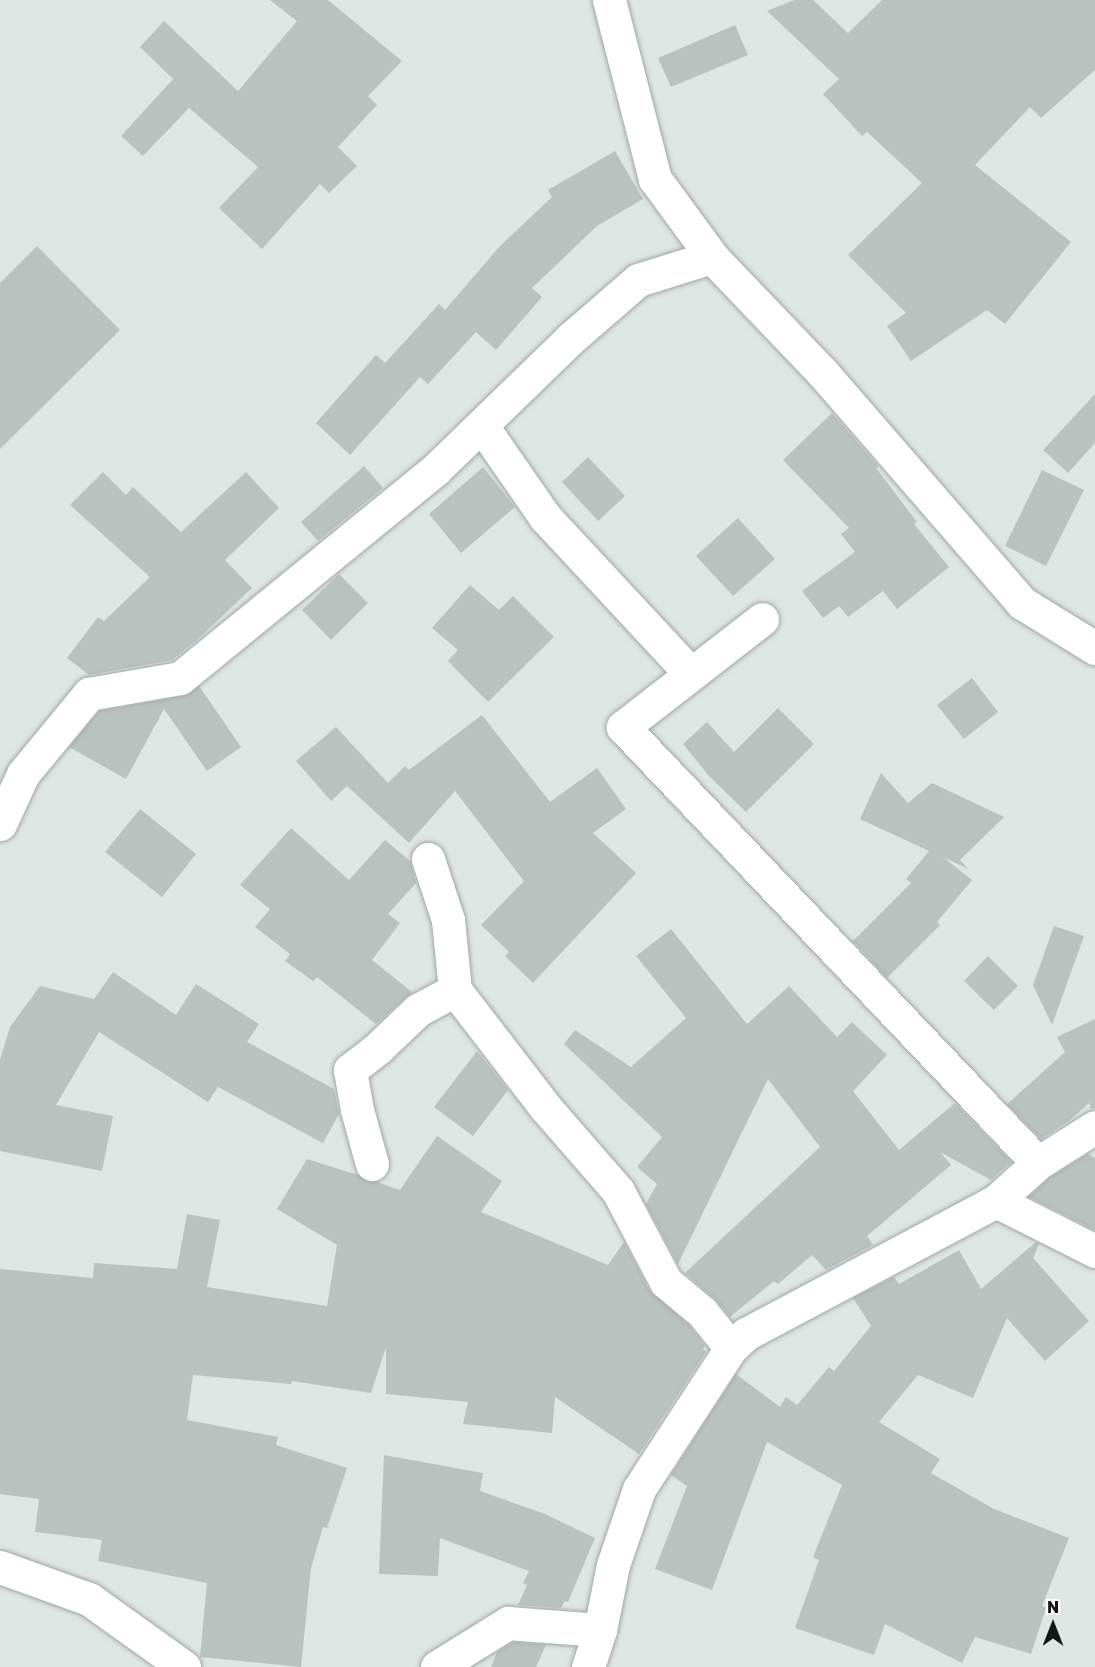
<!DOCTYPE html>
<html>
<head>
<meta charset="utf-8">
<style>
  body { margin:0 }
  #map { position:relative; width:1095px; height:1667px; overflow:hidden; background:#dee6e4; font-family:"Golos Text",sans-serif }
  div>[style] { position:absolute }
  .building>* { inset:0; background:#bac2c0 }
  .roads { filter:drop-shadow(0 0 2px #a0a8a6) drop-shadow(0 0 2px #a0a8a6) }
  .minor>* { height:33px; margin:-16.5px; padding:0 16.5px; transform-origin:16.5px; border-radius:16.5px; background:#fff }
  span { translate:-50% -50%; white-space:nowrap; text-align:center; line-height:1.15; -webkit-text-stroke:4.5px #fff; paint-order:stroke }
  .north { position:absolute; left:1023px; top:1595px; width:60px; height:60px; -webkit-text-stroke:4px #fff; paint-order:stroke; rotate:0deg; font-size:16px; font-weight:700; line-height:24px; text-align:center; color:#131616 }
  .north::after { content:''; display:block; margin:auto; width:21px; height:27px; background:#131616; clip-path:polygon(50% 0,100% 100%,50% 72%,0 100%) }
</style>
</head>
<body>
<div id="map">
  <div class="building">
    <i style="clip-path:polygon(270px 0,328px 0,402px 61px,368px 96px,377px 105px,338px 147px,357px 166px,329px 193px,320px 184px,262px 249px,219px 208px,258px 167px,189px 108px,143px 156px,121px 136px,173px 79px,140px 47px,164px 21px,238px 91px,297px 21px)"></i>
    <i style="clip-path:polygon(794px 0,813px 0,848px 33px,882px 0,1095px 0,1095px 70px,1041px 118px,1030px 107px,975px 165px,1071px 242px,1005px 324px,987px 310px,911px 361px,887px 326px,906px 313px,848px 255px,922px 183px,867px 132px,862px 136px,823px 94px,839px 79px,767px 11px)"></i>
    <i style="clip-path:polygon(735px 25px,748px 55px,671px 87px,658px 58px)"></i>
    <i style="clip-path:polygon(615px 151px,643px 199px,597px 226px,532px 288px,542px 297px,496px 350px,476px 332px,428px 384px,420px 377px,350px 455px,316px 423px,376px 355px,385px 363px,439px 304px,445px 310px,500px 246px,552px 197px,548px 190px)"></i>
    <i style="clip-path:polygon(37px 246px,120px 330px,0 449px,0 283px)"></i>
    <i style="clip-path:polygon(1095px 394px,1095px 443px,1068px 473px,1043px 450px)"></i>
    <i style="clip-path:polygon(832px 413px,878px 466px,876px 468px,917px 522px,914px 524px,949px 567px,897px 609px,883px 591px,848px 617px,839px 606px,823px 618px,802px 591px,855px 552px,841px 534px,849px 528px,783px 460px)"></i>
    <i style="clip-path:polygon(588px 457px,625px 496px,598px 521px,562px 482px)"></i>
    <i style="clip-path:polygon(364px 466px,383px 488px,318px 541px,301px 522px)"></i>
    <i style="clip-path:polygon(483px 467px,515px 507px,461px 553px,429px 514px)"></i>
    <i style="clip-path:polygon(1042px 470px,1084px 490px,1046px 566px,1005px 546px)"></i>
    <i style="clip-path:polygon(103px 472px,126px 495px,133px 487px,181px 532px,246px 472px,279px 508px,225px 560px,252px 588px,198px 639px,172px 660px,89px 675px,67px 658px,98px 617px,104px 621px,150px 577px,70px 505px)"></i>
    <i style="clip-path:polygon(738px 518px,775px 559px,733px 596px,696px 556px)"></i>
    <i style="clip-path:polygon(339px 574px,368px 603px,331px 640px,302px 610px)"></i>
    <i style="clip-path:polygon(470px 585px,499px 610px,513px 596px,554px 637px,488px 702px,448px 661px,458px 650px,432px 628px)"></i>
    <i style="clip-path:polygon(972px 678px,998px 712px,964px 739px,937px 705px)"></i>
    <i style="clip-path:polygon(199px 686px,241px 747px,207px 771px,164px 709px,126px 779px,69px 747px,99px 711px,183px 696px)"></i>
    <i style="clip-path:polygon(778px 708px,814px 744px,746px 812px,709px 776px,683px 744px,707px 722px,734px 752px)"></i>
    <i style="clip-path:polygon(482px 715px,550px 802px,597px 768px,626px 809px,593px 833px,636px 873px,533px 983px,505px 956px,509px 952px,481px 925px,524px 881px,455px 791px,409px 843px,347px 786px,331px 801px,296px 761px,336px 727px,388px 783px,405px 766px,409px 770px)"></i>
    <i style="clip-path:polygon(881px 773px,908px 803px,932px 783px,1004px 817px,960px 860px,968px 869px,943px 857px,972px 880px,937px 922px,940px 925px,887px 978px,853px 941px,911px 883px,906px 879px,929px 851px,860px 819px)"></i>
    <i style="clip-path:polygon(140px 809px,196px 854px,162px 897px,105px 852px)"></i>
    <i style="clip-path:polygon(291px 828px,349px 880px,385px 840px,410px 861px,416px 883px,388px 914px,400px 923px,372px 960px,412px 992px,376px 1024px,317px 977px,313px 981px,285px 961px,290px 954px,255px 927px,270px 909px,240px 885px)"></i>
    <i style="clip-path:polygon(1054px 926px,1084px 936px,1052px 1025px,1033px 985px)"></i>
    <i style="clip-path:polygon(671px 929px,747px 1024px,789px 986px,837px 1037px,852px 1022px,887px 1055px,853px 1091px,899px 1150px,955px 1103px,1011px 1162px,991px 1180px,940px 1152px,951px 1165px,867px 1236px,873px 1245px,826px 1270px,812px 1255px,778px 1284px,774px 1281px,730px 1317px,714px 1298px,685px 1273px,820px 1147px,768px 1079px,678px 1264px,646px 1204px,657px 1184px,637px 1167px,662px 1137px,564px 1044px,575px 1030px,631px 1067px,686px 1018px,636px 956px)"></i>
    <i style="clip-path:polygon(988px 956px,1018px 986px,994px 1010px,964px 981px)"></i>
    <i style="clip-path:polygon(113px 972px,176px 1015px,196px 984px,259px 1024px,247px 1042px,334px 1089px,339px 1114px,323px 1143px,218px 1087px,208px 1102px,99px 1032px,56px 1105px,113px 1116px,102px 1171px,0 1151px,0 1060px,10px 1027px,40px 986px,94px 999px)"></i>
    <i style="clip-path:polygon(1095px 1019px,1095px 1108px,1091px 1109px,1089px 1103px,1069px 1121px,1041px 1139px,1007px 1104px,1065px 1052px,1057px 1037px)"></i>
    <i style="clip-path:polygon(477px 1051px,508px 1090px,473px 1136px,434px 1107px)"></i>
    <i style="clip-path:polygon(437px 1136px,502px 1181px,481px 1212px,608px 1265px,624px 1242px,650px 1291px,689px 1325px,705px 1346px,703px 1349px,706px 1352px,639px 1454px,555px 1397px,552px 1433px,463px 1424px,468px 1402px,386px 1394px,386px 1347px,371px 1393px,292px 1381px,291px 1384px,193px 1375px,187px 1420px,278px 1437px,276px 1445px,347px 1468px,327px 1528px,323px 1527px,311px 1568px,301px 1667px,200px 1657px,207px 1583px,98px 1561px,102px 1540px,35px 1532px,39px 1499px,0 1494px,0 1269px,93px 1278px,94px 1263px,177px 1269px,187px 1214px,220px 1220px,207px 1287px,327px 1306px,337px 1245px,277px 1209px,307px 1159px,358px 1175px,367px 1182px,377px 1182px,400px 1190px)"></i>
    <i style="clip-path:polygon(1088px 1154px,1095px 1158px,1095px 1230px,1029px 1197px,1049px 1178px)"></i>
    <i style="clip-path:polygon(1036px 1242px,1039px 1244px,1033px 1258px,1089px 1321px,1045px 1361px,1007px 1318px,973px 1398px,918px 1375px,879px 1422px,940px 1459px,931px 1473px,994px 1509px,1069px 1538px,1042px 1606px,1046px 1608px,1031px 1654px,975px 1637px,962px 1663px,885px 1624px,874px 1655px,795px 1628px,819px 1560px,813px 1557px,842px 1485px,767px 1442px,712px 1590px,655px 1569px,687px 1486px,671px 1475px,736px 1374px,780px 1407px,786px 1397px,797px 1405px,829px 1367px,834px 1371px,871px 1326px,853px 1298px,894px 1277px,899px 1284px,959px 1250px,981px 1289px)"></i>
    <i style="clip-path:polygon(384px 1455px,483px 1473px,480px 1491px,545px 1514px,595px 1538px,568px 1602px,565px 1601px,561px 1608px,518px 1605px,527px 1585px,523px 1583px,529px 1571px,440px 1538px,438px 1576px,379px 1574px)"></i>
    <i style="clip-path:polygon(513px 1642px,546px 1645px,536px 1667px,491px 1667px,497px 1652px)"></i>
  </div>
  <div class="roads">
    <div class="minor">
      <i style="left:609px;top:0;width:185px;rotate:75.6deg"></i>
      <i style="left:655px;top:179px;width:97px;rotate:53.8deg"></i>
      <i style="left:712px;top:257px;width:159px;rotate:46.3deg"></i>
      <i style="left:822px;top:372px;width:306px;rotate:49.1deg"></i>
      <i style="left:1022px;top:603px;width:86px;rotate:31.7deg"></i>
      <i style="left:482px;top:426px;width:111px;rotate:55.3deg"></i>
      <i style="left:545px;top:517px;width:214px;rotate:47.1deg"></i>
      <i style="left:0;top:824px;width:55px;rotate:-65.3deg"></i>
      <i style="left:23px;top:774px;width:104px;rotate:-50.5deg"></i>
      <i style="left:89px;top:694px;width:92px;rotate:-10deg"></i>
      <i style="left:180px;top:678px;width:330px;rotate:-39.2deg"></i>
      <i style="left:436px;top:469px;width:187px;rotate:-44.1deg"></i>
      <i style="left:570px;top:339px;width:90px;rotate:-40.9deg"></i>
      <i style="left:638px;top:280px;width:77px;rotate:-17.3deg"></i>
      <i style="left:428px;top:859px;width:64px;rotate:71.8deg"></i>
      <i style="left:448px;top:920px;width:70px;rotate:84.3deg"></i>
      <i style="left:455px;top:990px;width:148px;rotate:52.4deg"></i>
      <i style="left:545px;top:1107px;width:111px;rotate:49deg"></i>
      <i style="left:618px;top:1191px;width:103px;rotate:62.2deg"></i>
      <i style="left:666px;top:1282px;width:47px;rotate:39.8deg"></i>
      <i style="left:702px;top:1312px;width:46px;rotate:51.1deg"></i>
      <i style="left:1038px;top:1163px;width:67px;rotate:-32.3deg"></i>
      <i style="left:372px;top:1164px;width:56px;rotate:-105.5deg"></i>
      <i style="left:357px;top:1110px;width:41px;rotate:-99.9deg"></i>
      <i style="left:350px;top:1070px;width:37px;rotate:-38deg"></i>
      <i style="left:379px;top:1047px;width:54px;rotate:-43.5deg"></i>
      <i style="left:418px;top:1010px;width:42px;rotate:-28.4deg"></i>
      <i style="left:996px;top:1201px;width:111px;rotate:26.8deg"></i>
      <i style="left:0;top:1567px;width:95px;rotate:19.8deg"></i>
      <i style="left:89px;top:1599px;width:117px;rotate:35.6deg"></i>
      <i style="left:437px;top:1667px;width:84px;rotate:-31.8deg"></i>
      <i style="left:508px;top:1623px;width:92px;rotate:4.4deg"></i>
      <i style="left:588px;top:1667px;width:39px;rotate:-72deg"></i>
      <i style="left:600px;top:1630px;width:66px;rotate:-78.7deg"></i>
      <i style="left:613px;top:1565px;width:80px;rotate:-71.1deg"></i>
      <i style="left:639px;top:1489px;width:168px;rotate:-56.9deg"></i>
      <i style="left:731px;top:1348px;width:21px;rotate:-43deg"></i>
      <i style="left:746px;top:1334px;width:283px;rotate:-28deg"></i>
      <i style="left:996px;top:1201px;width:57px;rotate:-42.1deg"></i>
      <i style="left:1038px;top:1163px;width:602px;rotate:-133.59deg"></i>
      <i style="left:623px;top:727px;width:176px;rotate:-37.8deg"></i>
    </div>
  </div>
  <div class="north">N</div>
</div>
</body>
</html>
